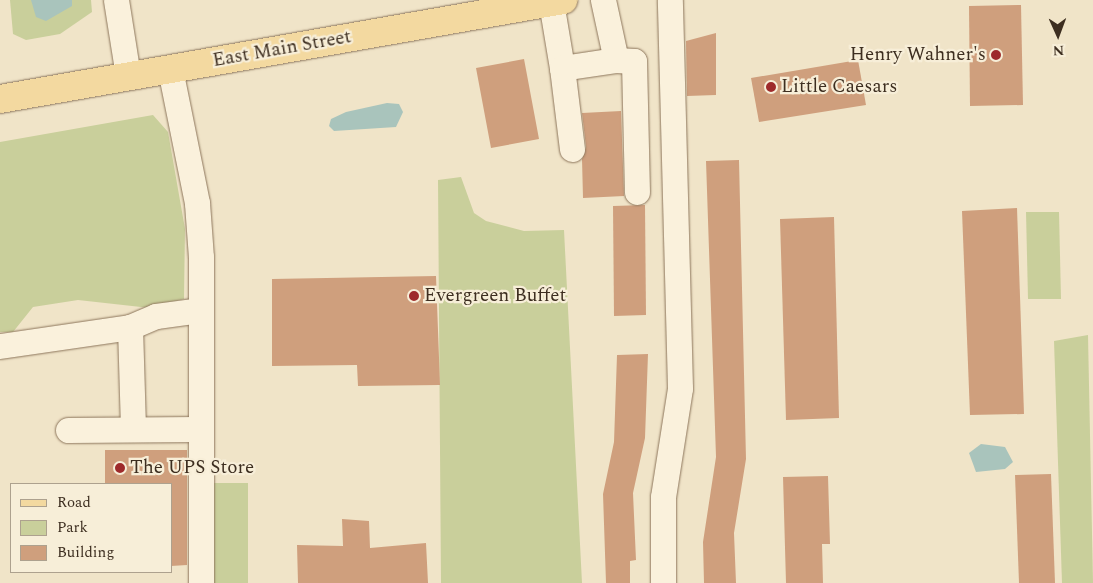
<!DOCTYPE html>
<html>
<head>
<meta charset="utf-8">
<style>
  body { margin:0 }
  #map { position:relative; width:1093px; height:583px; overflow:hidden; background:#f0e4c8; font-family:Spectral,serif }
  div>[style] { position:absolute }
  .green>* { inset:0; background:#c9cf9b }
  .water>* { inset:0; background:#a9c4bc }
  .building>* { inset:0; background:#cf9f7d }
  .roads { filter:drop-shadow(0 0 1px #8d765c) drop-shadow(0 0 1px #8d765c) }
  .minor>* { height:25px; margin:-12.5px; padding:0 12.5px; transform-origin:12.5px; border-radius:12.5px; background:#faf1dc }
  .major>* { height:28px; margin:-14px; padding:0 14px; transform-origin:14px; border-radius:14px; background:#f3d9a0 }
  .dots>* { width:14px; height:14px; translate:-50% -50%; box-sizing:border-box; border:2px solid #f7eed8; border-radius:50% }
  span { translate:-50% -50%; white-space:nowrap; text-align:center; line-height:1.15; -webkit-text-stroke:4.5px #f7eed8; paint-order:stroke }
  .street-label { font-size:19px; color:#3d2e20 }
  .poi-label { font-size:19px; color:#3d2e20 }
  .right { translate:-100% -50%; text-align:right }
  .left { translate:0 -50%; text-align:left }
  .legend { position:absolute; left:10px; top:483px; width:162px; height:90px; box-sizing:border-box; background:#f7eed8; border:1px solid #ada18e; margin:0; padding:6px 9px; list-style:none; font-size:15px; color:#3d2e20 }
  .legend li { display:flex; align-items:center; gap:10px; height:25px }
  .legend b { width:25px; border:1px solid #ada18e }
  .north { position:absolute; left:1033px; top:10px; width:50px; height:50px; -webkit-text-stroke:4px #f7eed8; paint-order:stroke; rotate:178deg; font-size:14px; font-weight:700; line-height:20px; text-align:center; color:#3d2e20 }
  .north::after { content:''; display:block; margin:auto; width:18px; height:22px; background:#3d2e20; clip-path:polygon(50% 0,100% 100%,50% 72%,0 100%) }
</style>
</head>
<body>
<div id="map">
  <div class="green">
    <i style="clip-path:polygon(10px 0,91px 0,92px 12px,60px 34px,26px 40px,13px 34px)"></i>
    <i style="clip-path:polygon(153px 115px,168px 132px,185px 229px,184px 299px,150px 308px,78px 300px,33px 307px,13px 332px,0 332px,0 142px)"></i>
    <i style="clip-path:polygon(461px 177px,474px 213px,486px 221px,524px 231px,564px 230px,582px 583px,441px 583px,438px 180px)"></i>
    <i style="clip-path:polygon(1026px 212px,1059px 212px,1061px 299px,1028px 299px)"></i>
    <i style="clip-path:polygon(1088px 335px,1093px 583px,1062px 583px,1054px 341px)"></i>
    <i style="clip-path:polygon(211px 483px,248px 483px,248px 583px,210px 583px)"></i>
  </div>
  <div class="water">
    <i style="clip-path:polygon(31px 0,72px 0,72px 6px,46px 21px,36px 17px)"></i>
    <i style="clip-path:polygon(387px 103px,399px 104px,403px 112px,396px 127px,334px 131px,329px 126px,331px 119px,346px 112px)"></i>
    <i style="clip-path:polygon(981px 444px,1005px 447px,1013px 462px,1005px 469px,976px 472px,969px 453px)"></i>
  </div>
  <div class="building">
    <i style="clip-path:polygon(1021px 5px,1023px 105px,970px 106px,969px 6px)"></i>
    <i style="clip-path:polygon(716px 33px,716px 95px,687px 96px,686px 41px)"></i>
    <i style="clip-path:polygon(524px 59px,539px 139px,491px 148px,476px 68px)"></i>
    <i style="clip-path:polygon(858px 60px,866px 105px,759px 122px,751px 78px)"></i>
    <i style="clip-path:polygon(621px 111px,624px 196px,583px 198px,582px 159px,586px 147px,582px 113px)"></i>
    <i style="clip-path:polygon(739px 160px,746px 459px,734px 533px,736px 583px,704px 583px,703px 542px,716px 457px,706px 161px)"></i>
    <i style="clip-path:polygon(645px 205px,646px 315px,614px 316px,613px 206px)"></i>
    <i style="clip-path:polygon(1017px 208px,1024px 414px,970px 415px,962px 211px)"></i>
    <i style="clip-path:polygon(834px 217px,839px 418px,786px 420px,780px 219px)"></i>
    <i style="clip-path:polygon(436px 276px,440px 385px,358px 386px,357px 365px,272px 366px,272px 279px)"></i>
    <i style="clip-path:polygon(648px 354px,645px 438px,633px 493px,636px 560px,630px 561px,630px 583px,606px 583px,603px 494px,614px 442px,617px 355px)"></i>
    <i style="clip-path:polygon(105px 450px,187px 450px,187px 565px,171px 566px,171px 484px,105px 484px)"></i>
    <i style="clip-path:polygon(1051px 474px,1055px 583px,1019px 583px,1015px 475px)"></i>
    <i style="clip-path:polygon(828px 476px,830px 544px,822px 544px,823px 583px,786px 583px,783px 477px)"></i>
    <i style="clip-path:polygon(342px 519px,369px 521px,370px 548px,426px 543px,428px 583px,298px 583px,297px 545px,343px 546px)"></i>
  </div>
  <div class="roads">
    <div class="minor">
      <i style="left:116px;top:0;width:77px;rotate:81deg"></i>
      <i style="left:603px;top:0;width:61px;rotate:77.8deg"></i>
      <i style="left:616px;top:60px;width:18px;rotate:3deg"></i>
      <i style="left:634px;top:61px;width:131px;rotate:88.7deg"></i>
      <i style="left:551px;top:2px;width:67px;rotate:80.5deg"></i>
      <i style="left:170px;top:69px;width:137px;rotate:78.6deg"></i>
      <i style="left:197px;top:203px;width:54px;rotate:85.8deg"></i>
      <i style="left:201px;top:257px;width:326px;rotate:90deg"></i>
      <i style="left:572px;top:149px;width:82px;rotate:-97deg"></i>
      <i style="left:562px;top:68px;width:55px;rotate:-8.4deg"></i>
      <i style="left:130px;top:327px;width:102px;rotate:88.3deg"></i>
      <i style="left:0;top:346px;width:131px;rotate:-8.3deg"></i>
      <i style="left:130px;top:327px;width:28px;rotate:-23deg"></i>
      <i style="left:156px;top:316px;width:44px;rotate:-7.8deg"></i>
      <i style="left:68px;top:430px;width:130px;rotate:-0.4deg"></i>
      <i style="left:663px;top:583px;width:86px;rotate:-90deg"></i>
      <i style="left:663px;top:497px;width:110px;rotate:-81.1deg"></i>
      <i style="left:680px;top:388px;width:388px;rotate:-91.5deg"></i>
    </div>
    <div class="major">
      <i style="left:0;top:99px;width:572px;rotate:-9.97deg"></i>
    </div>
  </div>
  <div class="dots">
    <i style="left:996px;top:55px;background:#9e2a2b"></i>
    <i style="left:771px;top:87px;background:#9e2a2b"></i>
    <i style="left:414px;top:296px;background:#9e2a2b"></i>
    <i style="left:120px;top:468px;background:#9e2a2b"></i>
  </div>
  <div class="street-label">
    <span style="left:282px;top:49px;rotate:-10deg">East Main Street</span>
  </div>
  <div class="poi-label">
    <span class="right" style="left:986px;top:55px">Henry Wahner's</span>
    <span class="left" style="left:781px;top:87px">Little Caesars</span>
    <span class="left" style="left:424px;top:296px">Evergreen Buffet</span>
    <span class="left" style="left:130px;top:468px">The UPS Store</span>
  </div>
  <ul class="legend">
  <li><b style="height:6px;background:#f3d9a0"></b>Road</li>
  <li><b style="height:14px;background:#c9cf9b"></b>Park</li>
  <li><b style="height:14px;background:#cf9f7d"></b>Building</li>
  </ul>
  <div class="north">N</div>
</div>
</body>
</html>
